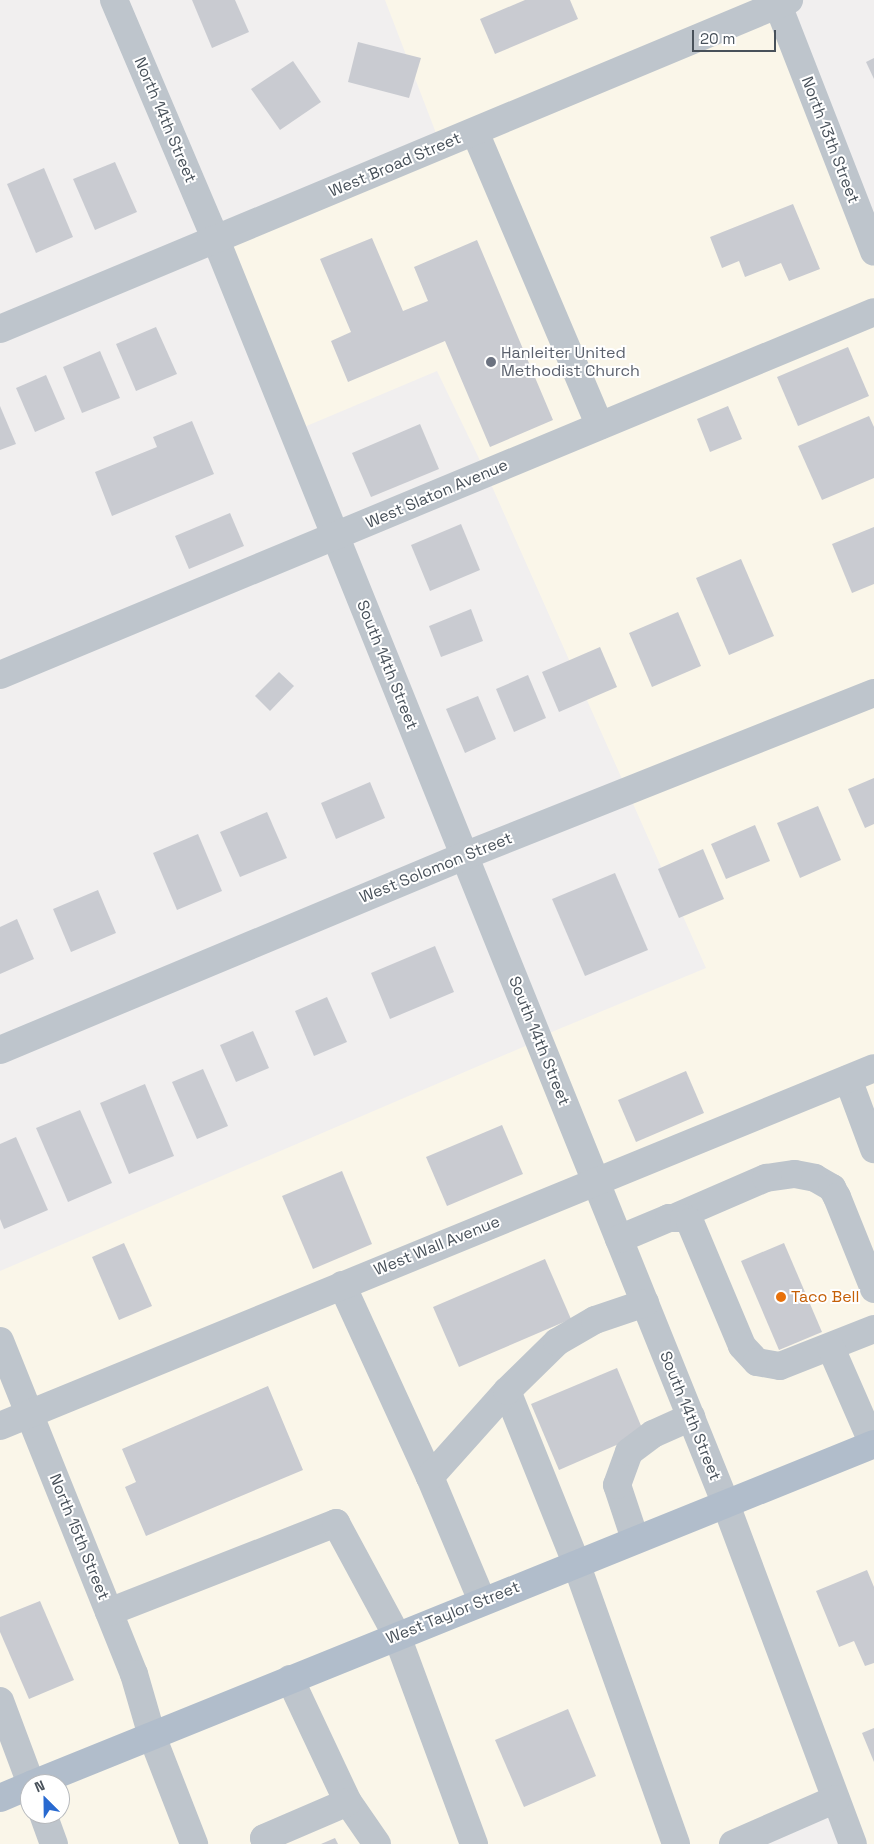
<!DOCTYPE html>
<html>
<head>
<meta charset="utf-8">
<style>
  body { margin:0 }
  #map { position:relative; width:874px; height:1844px; overflow:hidden; background:#f1efef; font-family:"Space Grotesk",sans-serif }
  div>[style] { position:absolute }
  .commercial>* { inset:0; background:#faf6e9 }
  .building>* { inset:0; background:#c9cbd1 }
  .minor>* { height:28px; margin:-14px; padding:0 14px; transform-origin:14px; border-radius:14px; background:#bec5cc }
  .major>* { height:28px; margin:-14px; padding:0 14px; transform-origin:14px; border-radius:14px; background:#b1bdcb }
  .dots>* { width:14px; height:14px; translate:-50% -50%; box-sizing:border-box; border:2px solid #fff; border-radius:50% }
  span { translate:-50% -50%; white-space:nowrap; text-align:center; line-height:1.15; -webkit-text-stroke:4px #fff; paint-order:stroke }
  .street-label { font-size:16px; color:#48515a }
  .worship-label { font-size:16px; color:#5b616d }
  .left { translate:0 -50%; text-align:left }
  .food-label { font-size:16px; color:#c56008 }
  .north { position:absolute; left:20px; top:1774px; width:50px; height:50px; box-sizing:border-box; background:#fff; border:1px solid #b6b9bd; border-radius:50%; rotate:337deg; font-size:14px; font-weight:700; line-height:20px; text-align:center; color:#48515a }
  .north::after { content:''; display:block; margin:auto; width:18px; height:22px; background:#296ad0; clip-path:polygon(50% 0,100% 100%,50% 72%,0 100%) }
  .scale { position:absolute; left:692px; top:30px; width:84px; height:22px; box-sizing:border-box; border:2px solid #48515a; border-top:0; padding-left:6px; font-size:15px; line-height:18px; white-space:nowrap; color:#48515a; -webkit-text-stroke:4px #fff; paint-order:stroke }
</style>
</head>
<body>
<div id="map">
  <div class="commercial">
    <i style="clip-path:polygon(evenodd,385px 0,769px 0,874px 264px,874px 1844px,849px 1844px,837px 1811px,759px 1844px,0 1844px,0 1271px,530px 1044px,530px 1041px,706px 968px,486px 473px,437px 371px,290px 433px,211px 249px,444px 154px,385px 0,30px 1784px,60px 1784px,60px 1814px,30px 1814px,30px 1784px)"></i>
  </div>
  <div class="building">
    <i style="clip-path:polygon(192px 0,235px 0,249px 32px,212px 48px)"></i>
    <i style="clip-path:polygon(525px 0,570px 0,578px 19px,495px 54px,480px 19px)"></i>
    <i style="clip-path:polygon(358px 42px,421px 58px,409px 98px,348px 82px)"></i>
    <i style="clip-path:polygon(874px 58px,874px 79px,866px 62px)"></i>
    <i style="clip-path:polygon(293px 61px,321px 102px,280px 130px,251px 89px)"></i>
    <i style="clip-path:polygon(115px 162px,137px 212px,95px 230px,73px 179px)"></i>
    <i style="clip-path:polygon(44px 168px,73px 237px,36px 253px,7px 184px)"></i>
    <i style="clip-path:polygon(793px 204px,820px 269px,789px 281px,781px 263px,745px 277px,739px 261px,722px 268px,710px 237px)"></i>
    <i style="clip-path:polygon(372px 238px,403px 311px,428px 301px,414px 267px,477px 240px,553px 420px,490px 447px,445px 341px,348px 382px,331px 341px,351px 332px,320px 259px)"></i>
    <i style="clip-path:polygon(156px 327px,177px 374px,136px 391px,116px 344px)"></i>
    <i style="clip-path:polygon(848px 347px,869px 396px,798px 426px,777px 377px)"></i>
    <i style="clip-path:polygon(100px 351px,120px 398px,82px 413px,63px 367px)"></i>
    <i style="clip-path:polygon(46px 375px,65px 419px,35px 432px,16px 388px)"></i>
    <i style="clip-path:polygon(0 406px,16px 444px,0 450px)"></i>
    <i style="clip-path:polygon(728px 406px,742px 439px,710px 452px,697px 419px)"></i>
    <i style="clip-path:polygon(869px 416px,874px 427px,874px 478px,822px 500px,798px 446px)"></i>
    <i style="clip-path:polygon(192px 421px,214px 474px,112px 516px,95px 472px,157px 447px,153px 437px)"></i>
    <i style="clip-path:polygon(420px 424px,439px 469px,371px 497px,352px 453px)"></i>
    <i style="clip-path:polygon(230px 513px,244px 546px,189px 569px,175px 536px)"></i>
    <i style="clip-path:polygon(461px 524px,480px 570px,430px 591px,411px 545px)"></i>
    <i style="clip-path:polygon(874px 527px,874px 584px,852px 593px,832px 544px)"></i>
    <i style="clip-path:polygon(741px 559px,774px 636px,729px 655px,696px 578px)"></i>
    <i style="clip-path:polygon(471px 609px,483px 641px,441px 657px,429px 626px)"></i>
    <i style="clip-path:polygon(678px 612px,701px 666px,652px 687px,629px 633px)"></i>
    <i style="clip-path:polygon(600px 647px,617px 687px,559px 712px,542px 672px)"></i>
    <i style="clip-path:polygon(279px 672px,294px 686px,270px 711px,255px 696px)"></i>
    <i style="clip-path:polygon(528px 675px,546px 718px,514px 732px,496px 689px)"></i>
    <i style="clip-path:polygon(478px 696px,496px 739px,465px 753px,446px 709px)"></i>
    <i style="clip-path:polygon(874px 778px,874px 824px,865px 828px,848px 789px)"></i>
    <i style="clip-path:polygon(370px 782px,385px 818px,336px 839px,321px 803px)"></i>
    <i style="clip-path:polygon(818px 806px,841px 860px,800px 878px,777px 823px)"></i>
    <i style="clip-path:polygon(267px 812px,287px 858px,240px 877px,220px 832px)"></i>
    <i style="clip-path:polygon(755px 825px,770px 861px,726px 879px,711px 844px)"></i>
    <i style="clip-path:polygon(198px 834px,222px 891px,177px 910px,153px 853px)"></i>
    <i style="clip-path:polygon(703px 849px,724px 899px,679px 918px,658px 869px)"></i>
    <i style="clip-path:polygon(615px 873px,648px 950px,585px 976px,552px 899px)"></i>
    <i style="clip-path:polygon(98px 890px,116px 933px,71px 952px,53px 909px)"></i>
    <i style="clip-path:polygon(17px 919px,34px 959px,0 974px,0 927px)"></i>
    <i style="clip-path:polygon(435px 946px,454px 992px,390px 1019px,371px 973px)"></i>
    <i style="clip-path:polygon(327px 997px,347px 1042px,314px 1056px,295px 1011px)"></i>
    <i style="clip-path:polygon(253px 1031px,269px 1068px,236px 1082px,220px 1045px)"></i>
    <i style="clip-path:polygon(203px 1069px,228px 1126px,197px 1139px,172px 1082px)"></i>
    <i style="clip-path:polygon(686px 1071px,704px 1113px,636px 1142px,618px 1100px)"></i>
    <i style="clip-path:polygon(145px 1084px,174px 1156px,129px 1174px,100px 1103px)"></i>
    <i style="clip-path:polygon(80px 1110px,112px 1183px,68px 1202px,36px 1128px)"></i>
    <i style="clip-path:polygon(502px 1125px,523px 1174px,447px 1206px,426px 1157px)"></i>
    <i style="clip-path:polygon(16px 1137px,48px 1210px,4px 1229px,0 1219px,0 1144px)"></i>
    <i style="clip-path:polygon(342px 1171px,372px 1244px,313px 1269px,282px 1196px)"></i>
    <i style="clip-path:polygon(124px 1243px,152px 1306px,119px 1320px,92px 1257px)"></i>
    <i style="clip-path:polygon(784px 1243px,822px 1332px,779px 1350px,741px 1261px)"></i>
    <i style="clip-path:polygon(545px 1259px,571px 1319px,459px 1367px,433px 1307px)"></i>
    <i style="clip-path:polygon(617px 1368px,644px 1433px,559px 1470px,531px 1404px)"></i>
    <i style="clip-path:polygon(268px 1386px,303px 1470px,146px 1536px,125px 1487px,136px 1482px,122px 1449px)"></i>
    <i style="clip-path:polygon(867px 1570px,874px 1587px,874px 1663px,865px 1666px,854px 1641px,839px 1647px,816px 1591px)"></i>
    <i style="clip-path:polygon(40px 1601px,74px 1680px,29px 1699px,0 1632px,0 1617px)"></i>
    <i style="clip-path:polygon(568px 1709px,596px 1776px,524px 1807px,495px 1740px)"></i>
    <i style="clip-path:polygon(874px 1728px,874px 1762px,862px 1733px)"></i>
    <i style="clip-path:polygon(335px 1838px,338px 1844px,321px 1844px)"></i>
  </div>
  <div class="minor">
    <i style="left:114px;top:0;width:261px;rotate:67deg"></i>
    <i style="left:216px;top:240px;width:1361px;rotate:68.03deg"></i>
    <i style="left:725px;top:1502px;width:365px;rotate:69.5deg"></i>
    <i style="left:776px;top:0;width:270px;rotate:68.7deg"></i>
    <i style="left:475px;top:132px;width:319px;rotate:67deg"></i>
    <i style="left:0;top:329px;width:855px;rotate:-22.64deg"></i>
    <i style="left:0;top:675px;width:946px;rotate:-22.55deg"></i>
    <i style="left:0;top:1050px;width:503px;rotate:-22.69deg"></i>
    <i style="left:464px;top:856px;width:441px;rotate:-21.7deg"></i>
    <i style="left:848px;top:1079px;width:75px;rotate:69.6deg"></i>
    <i style="left:678px;top:1216px;width:96px;rotate:-23.4deg"></i>
    <i style="left:766px;top:1178px;width:29px;rotate:-8deg"></i>
    <i style="left:795px;top:1174px;width:20px;rotate:11deg"></i>
    <i style="left:815px;top:1178px;width:20px;rotate:30deg"></i>
    <i style="left:832px;top:1188px;width:10px;rotate:61deg"></i>
    <i style="left:837px;top:1197px;width:99px;rotate:68.1deg"></i>
    <i style="left:619px;top:1239px;width:54px;rotate:-22.8deg"></i>
    <i style="left:669px;top:1218px;width:15px"></i>
    <i style="left:684px;top:1218px;width:7px;rotate:34deg"></i>
    <i style="left:690px;top:1222px;width:134px;rotate:67.2deg"></i>
    <i style="left:742px;top:1346px;width:22px;rotate:47deg"></i>
    <i style="left:757px;top:1362px;width:23px;rotate:10deg"></i>
    <i style="left:780px;top:1366px;width:101px;rotate:-21.5deg"></i>
    <i style="left:342px;top:1285px;width:211px;rotate:65.4deg"></i>
    <i style="left:430px;top:1477px;width:134px;rotate:67.2deg"></i>
    <i style="left:0;top:1341px;width:359px;rotate:68.1deg"></i>
    <i style="left:134px;top:1674px;width:65px;rotate:73.8deg"></i>
    <i style="left:152px;top:1736px;width:116px;rotate:68.7deg"></i>
    <i style="left:831px;top:1348px;width:105px;rotate:66.4deg"></i>
    <i style="left:507px;top:1391px;width:185px;rotate:68.1deg"></i>
    <i style="left:576px;top:1563px;width:298px;rotate:70.4deg"></i>
    <i style="left:0;top:1426px;width:944px;rotate:-22.27deg"></i>
    <i style="left:430px;top:1477px;width:115px;rotate:-48.2deg"></i>
    <i style="left:507px;top:1391px;width:70px;rotate:-44.4deg"></i>
    <i style="left:557px;top:1342px;width:44px;rotate:-30.1deg"></i>
    <i style="left:595px;top:1320px;width:53px;rotate:-18.8deg"></i>
    <i style="left:635px;top:1539px;width:57px;rotate:-108.4deg"></i>
    <i style="left:617px;top:1485px;width:35px;rotate:-70deg"></i>
    <i style="left:629px;top:1452px;width:30px;rotate:-37deg"></i>
    <i style="left:653px;top:1434px;width:42px;rotate:-24.1deg"></i>
    <i style="left:109px;top:1612px;width:244px;rotate:-21.4deg"></i>
    <i style="left:336px;top:1523px;width:128px;rotate:61.6deg"></i>
    <i style="left:397px;top:1636px;width:222px;rotate:69.7deg"></i>
    <i style="left:290px;top:1679px;width:136px;rotate:64.8deg"></i>
    <i style="left:348px;top:1802px;width:51px;rotate:55.4deg"></i>
    <i style="left:0;top:1701px;width:89px;rotate:69.5deg"></i>
    <i style="left:43px;top:1814px;width:32px;rotate:70deg"></i>
    <i style="left:266px;top:1844px;width:6px;rotate:-108deg"></i>
    <i style="left:264px;top:1838px;width:91px;rotate:-23.2deg"></i>
    <i style="left:733px;top:1844px;width:112px;rotate:-23.6deg"></i>
  </div>
  <div class="major">
    <i style="left:33px;top:1784px;width:907px;rotate:-22.01deg"></i>
    <i style="left:0;top:1798px;width:33px;rotate:-23deg"></i>
  </div>
  <div class="dots">
    <i style="left:491px;top:362px;background:#6b7280"></i>
    <i style="left:781px;top:1297px;background:#e8710a"></i>
  </div>
  <div class="street-label">
    <span style="left:165px;top:120px;rotate:67deg">North 14th Street</span>
    <span style="left:830px;top:140px;rotate:69deg">North 13th Street</span>
    <span style="left:395px;top:165px;rotate:-23deg">West Broad Street</span>
    <span style="left:437px;top:494px;rotate:-23deg">West Slaton Avenue</span>
    <span style="left:387px;top:665px;rotate:68deg">South 14th Street</span>
    <span style="left:436px;top:868px;rotate:-22deg">West Solomon Street</span>
    <span style="left:539px;top:1041px;rotate:68deg">South 14th Street</span>
    <span style="left:437px;top:1246px;rotate:-22deg">West Wall Avenue</span>
    <span style="left:690px;top:1416px;rotate:68deg">South 14th Street</span>
    <span style="left:79px;top:1537px;rotate:68deg">North 15th Street</span>
    <span style="left:453px;top:1613px;rotate:-22deg">West Taylor Street</span>
  </div>
  <div class="worship-label">
    <span class="left" style="left:501px;top:362px">Hanleiter United<br>Methodist Church</span>
  </div>
  <div class="food-label">
    <span class="left" style="left:791px;top:1297px">Taco Bell</span>
  </div>
  <div class="north">N</div>
  <div class="scale">20 m</div>
</div>
</body>
</html>
